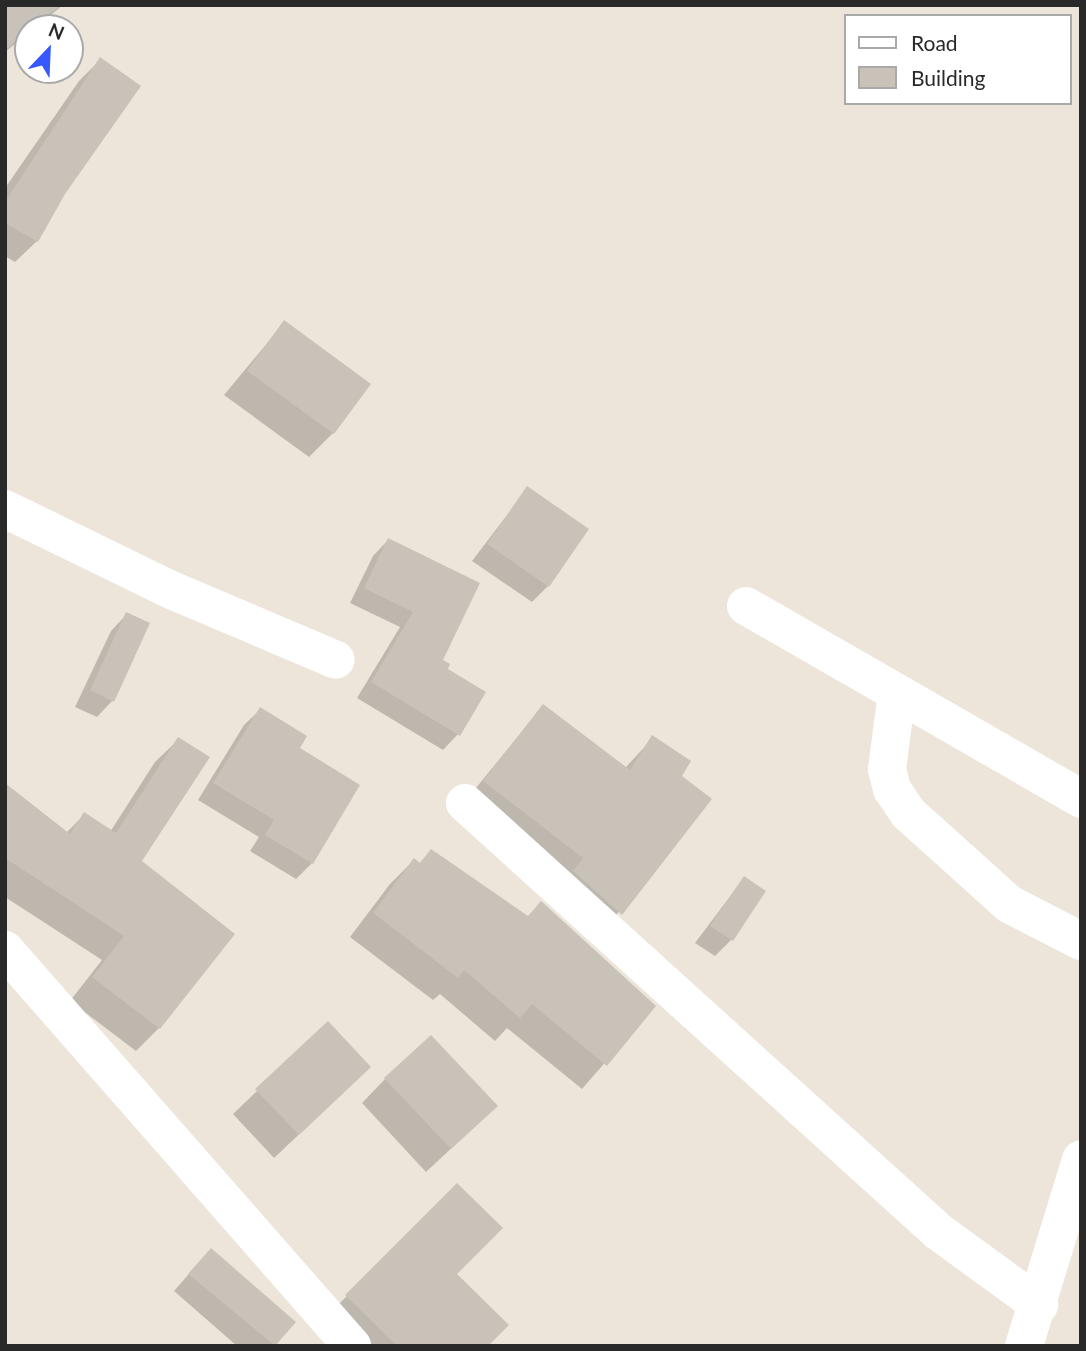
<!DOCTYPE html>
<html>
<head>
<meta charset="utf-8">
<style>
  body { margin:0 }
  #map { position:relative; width:1086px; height:1351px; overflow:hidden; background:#ede5da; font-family:Lato,sans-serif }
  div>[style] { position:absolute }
  .shadow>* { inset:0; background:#0003 }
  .building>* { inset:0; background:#c8c2b9 }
  .street>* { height:38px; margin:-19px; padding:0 19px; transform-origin:19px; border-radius:19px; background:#fff }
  span { translate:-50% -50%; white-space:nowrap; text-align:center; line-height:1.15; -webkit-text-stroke:5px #fff; paint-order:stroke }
  .frame { position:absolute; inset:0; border:7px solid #292929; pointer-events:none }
  .legend { position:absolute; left:844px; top:14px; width:228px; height:91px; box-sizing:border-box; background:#fff; border:2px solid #a9a9a9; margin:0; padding:9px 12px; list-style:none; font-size:21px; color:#292929 }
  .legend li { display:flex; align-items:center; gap:14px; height:35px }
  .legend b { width:35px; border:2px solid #a9a9a9 }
  .north { position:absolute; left:14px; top:14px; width:70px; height:70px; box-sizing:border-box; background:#fff; border:2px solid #a9a9a9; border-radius:50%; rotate:23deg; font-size:19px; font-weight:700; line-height:28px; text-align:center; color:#292929 }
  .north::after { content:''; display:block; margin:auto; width:24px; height:32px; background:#3558ff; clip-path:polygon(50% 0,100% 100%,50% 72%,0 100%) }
</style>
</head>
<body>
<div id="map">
  <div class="shadow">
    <i style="clip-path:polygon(12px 5px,63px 5px,35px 28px,28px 28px,28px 34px,5px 52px,5px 11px)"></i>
    <i style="clip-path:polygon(100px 60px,64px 193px,37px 241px,15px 262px,5px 256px,5px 188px,79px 81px)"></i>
    <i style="clip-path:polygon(284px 323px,333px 433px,309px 457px,224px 395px)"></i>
    <i style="clip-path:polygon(527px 489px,548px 586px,532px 602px,472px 561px)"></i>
    <i style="clip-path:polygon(388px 540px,445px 670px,458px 734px,443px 750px,357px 698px,400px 627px,350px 603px,373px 556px)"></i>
    <i style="clip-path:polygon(127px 614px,113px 700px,97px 717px,75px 707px,111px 631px)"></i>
    <i style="clip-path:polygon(543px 706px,625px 768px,653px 738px,680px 776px,710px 800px,598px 937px,462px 805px)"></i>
    <i style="clip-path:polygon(261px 709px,297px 749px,312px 863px,296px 879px,250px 851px,259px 837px,198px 800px,244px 725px)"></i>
    <i style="clip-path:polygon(179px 739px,139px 862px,159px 1028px,136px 1051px,70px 1001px,102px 960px,5px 897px,5px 791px,66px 833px,84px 815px,110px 832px,155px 762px)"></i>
    <i style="clip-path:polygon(432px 851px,654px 1006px,582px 1089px,507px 1028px,495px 1041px,440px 994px,433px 1000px,350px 937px,390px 884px,414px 860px,419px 864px)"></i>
    <i style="clip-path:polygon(744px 878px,731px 940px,715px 956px,695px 943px)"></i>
    <i style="clip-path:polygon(385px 1079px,471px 1130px,426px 1172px,362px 1103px)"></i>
    <i style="clip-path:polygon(257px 1091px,345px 1091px,274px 1158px,233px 1114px)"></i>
    <i style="clip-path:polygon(457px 1186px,454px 1274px,485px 1346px,351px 1346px,323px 1320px)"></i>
    <i style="clip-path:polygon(195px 1267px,294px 1322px,273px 1346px,237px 1346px,174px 1291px)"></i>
  </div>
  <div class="building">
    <i style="clip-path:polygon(5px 5px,62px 5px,28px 28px,5px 51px)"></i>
    <i style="clip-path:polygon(100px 57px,141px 86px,65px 194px,38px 242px,5px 223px,5px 202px)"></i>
    <i style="clip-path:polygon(284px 320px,371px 384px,334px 434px,247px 371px)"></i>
    <i style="clip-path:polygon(527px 486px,589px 529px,549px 587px,487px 544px)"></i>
    <i style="clip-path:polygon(388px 538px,480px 583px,443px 660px,450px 664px,448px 669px,486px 692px,460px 736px,371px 682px,413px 612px,364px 588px)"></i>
    <i style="clip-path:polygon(126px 612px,150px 623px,114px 702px,90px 690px)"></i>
    <i style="clip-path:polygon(543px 704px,630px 770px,652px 735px,691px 761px,682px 776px,712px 799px,622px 915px,573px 871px,583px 858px,483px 781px)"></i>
    <i style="clip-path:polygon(260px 707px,307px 736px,300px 748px,360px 785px,313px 864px,265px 835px,274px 820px,213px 783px)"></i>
    <i style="clip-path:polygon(178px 737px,210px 757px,142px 861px,235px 934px,160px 1029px,92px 977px,124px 936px,5px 858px,5px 783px,70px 834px,84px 812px,116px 833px)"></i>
    <i style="clip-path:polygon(431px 849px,528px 916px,541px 901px,656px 1006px,607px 1066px,532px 1004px,520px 1018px,464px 970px,458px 978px,373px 913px,414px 858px,420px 863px)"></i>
    <i style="clip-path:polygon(744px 876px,766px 891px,733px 941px,710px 926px)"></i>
    <i style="clip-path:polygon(328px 1021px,371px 1067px,299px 1135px,255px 1089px)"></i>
    <i style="clip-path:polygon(431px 1035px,498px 1106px,451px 1149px,384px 1078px)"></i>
    <i style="clip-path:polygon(457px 1183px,503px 1228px,457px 1274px,509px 1325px,488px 1346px,397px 1346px,345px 1295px)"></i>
    <i style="clip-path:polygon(211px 1248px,296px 1322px,275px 1346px,188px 1274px)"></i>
  </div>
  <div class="street">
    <i style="left:5px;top:509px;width:182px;rotate:26deg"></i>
    <i style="left:169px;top:589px;width:181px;rotate:23deg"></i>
    <i style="left:746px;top:606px;width:387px;rotate:29.9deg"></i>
    <i style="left:897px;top:693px;width:77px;rotate:97.5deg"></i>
    <i style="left:887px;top:769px;width:21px;rotate:76deg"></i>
    <i style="left:892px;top:789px;width:29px;rotate:56deg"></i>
    <i style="left:908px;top:813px;width:136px;rotate:42deg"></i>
    <i style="left:1009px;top:904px;width:81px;rotate:27.2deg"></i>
    <i style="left:465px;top:803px;width:639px;rotate:42.15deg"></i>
    <i style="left:939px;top:1232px;width:124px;rotate:36.1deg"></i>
    <i style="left:5px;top:950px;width:527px;rotate:48.77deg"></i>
    <i style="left:1024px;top:1346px;width:195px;rotate:-73deg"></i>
  </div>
  <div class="frame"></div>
  <ul class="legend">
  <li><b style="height:9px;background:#fff"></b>Road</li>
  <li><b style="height:19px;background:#c8c2b9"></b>Building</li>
  </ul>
  <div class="north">N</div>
</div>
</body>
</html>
